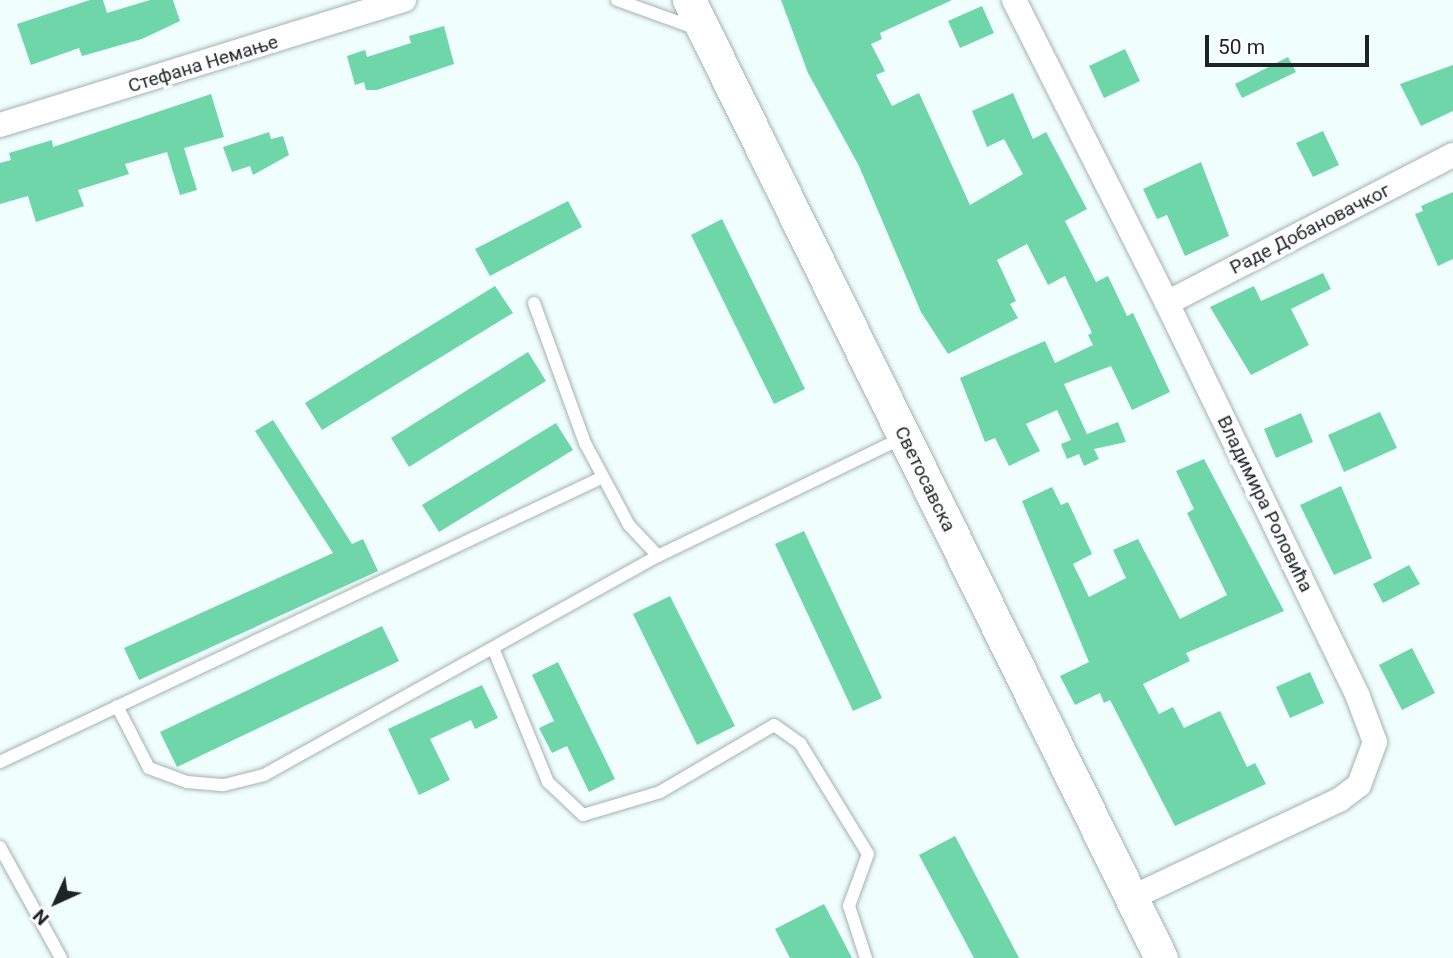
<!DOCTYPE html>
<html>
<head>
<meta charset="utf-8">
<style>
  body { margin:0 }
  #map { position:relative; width:1453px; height:958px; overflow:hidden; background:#f0fefd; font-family:Roboto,sans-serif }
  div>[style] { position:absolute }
  .building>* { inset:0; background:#6fd6a9 }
  .roads { filter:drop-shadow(0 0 2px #a2b3b1) drop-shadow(0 0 2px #a2b3b1) }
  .service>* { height:12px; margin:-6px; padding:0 6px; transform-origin:6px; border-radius:6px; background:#fff }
  .minor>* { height:24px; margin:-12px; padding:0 12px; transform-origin:12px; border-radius:12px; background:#fff }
  .secondary>* { height:33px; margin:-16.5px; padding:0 16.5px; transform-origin:16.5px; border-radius:16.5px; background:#fff }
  span { translate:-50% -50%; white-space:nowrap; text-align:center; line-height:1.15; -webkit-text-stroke:7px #fff; paint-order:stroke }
  .street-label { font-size:19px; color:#1e2424 }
  .north { position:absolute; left:21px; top:867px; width:70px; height:70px; -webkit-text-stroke:5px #fff; paint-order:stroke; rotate:225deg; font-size:19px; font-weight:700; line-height:28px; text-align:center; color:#1e2424 }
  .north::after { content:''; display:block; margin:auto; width:24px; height:32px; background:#1e2424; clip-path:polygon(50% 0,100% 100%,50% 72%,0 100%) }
  .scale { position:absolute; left:1205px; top:35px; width:164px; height:32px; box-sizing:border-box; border:4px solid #1e2424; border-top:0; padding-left:9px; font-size:21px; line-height:24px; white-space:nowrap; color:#1e2424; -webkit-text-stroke:5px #fff; paint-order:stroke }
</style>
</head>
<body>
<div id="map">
  <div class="building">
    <i style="clip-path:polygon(90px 0,103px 0,107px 13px,150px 0,173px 0,180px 21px,142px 39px,82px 56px,79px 48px,31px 65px,17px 24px)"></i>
    <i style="clip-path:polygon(781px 0,952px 0,880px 33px,882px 39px,871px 44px,885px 71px,876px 75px,892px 106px,919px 93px,970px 205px,1023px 174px,1004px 139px,987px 147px,972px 111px,1013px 93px,1033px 139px,1046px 132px,1087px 209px,1065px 221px,1096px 282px,1108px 276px,1127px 316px,1133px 313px,1170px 392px,1132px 410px,1111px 366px,1064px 384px,1087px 434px,1118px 422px,1126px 442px,1094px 449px,1099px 459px,1084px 466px,1079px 454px,1067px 459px,1061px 444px,1071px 440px,1057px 410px,1026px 424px,1040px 451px,1009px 466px,995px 438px,985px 442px,960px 378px,1045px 341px,1055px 363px,1093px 345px,1088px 335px,1092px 333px,1065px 276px,1048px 285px,1027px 244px,997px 260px,1016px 301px,1010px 304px,1018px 318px,948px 354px,921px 312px,859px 166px,808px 73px)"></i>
    <i style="clip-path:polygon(982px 6px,994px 33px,960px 48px,948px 21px)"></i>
    <i style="clip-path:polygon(444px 26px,454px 64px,377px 90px,366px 90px,364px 82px,355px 85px,347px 56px,365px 50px,367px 57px,411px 43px,409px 36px)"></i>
    <i style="clip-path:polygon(1125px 49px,1140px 81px,1104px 98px,1089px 66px)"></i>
    <i style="clip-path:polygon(1288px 57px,1296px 72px,1242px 98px,1235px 84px)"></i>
    <i style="clip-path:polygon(1453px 65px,1453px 111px,1421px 126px,1400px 84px)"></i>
    <i style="clip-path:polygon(211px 94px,224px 137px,184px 148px,197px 190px,180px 195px,167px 152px,125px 164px,129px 174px,78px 190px,84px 206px,36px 222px,28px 196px,0 204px,0 163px,11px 160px,9px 153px,52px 140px,53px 147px)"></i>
    <i style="clip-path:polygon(1323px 131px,1339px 165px,1313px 177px,1296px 143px)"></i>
    <i style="clip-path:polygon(269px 132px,271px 139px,283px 136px,289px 155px,253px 175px,250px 166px,232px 172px,223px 147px)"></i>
    <i style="clip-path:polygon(1201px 162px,1229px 236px,1185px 256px,1167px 215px,1157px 219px,1143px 189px)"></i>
    <i style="clip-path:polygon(1453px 192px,1453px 259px,1438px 266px,1415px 214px,1423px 211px,1421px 206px)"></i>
    <i style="clip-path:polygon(568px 201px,582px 227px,490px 276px,475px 249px)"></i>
    <i style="clip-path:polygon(722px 219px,805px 389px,774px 404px,691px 235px)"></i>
    <i style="clip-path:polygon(1323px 273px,1331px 289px,1291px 309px,1309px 345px,1251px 375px,1210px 307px,1254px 286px,1261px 301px)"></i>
    <i style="clip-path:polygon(495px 286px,513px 313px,322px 430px,305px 403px)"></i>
    <i style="clip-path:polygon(528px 352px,546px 381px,409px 467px,391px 438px)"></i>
    <i style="clip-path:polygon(1380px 412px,1397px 448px,1344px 472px,1328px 435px)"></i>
    <i style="clip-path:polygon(1301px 413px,1313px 442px,1276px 458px,1264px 429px)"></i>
    <i style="clip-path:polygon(273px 420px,352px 544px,363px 539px,378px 571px,139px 680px,124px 648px,333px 553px,255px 431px)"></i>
    <i style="clip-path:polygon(556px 423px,573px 450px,439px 532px,422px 505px)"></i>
    <i style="clip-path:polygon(1204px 459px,1284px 611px,1186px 653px,1190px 661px,1143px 684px,1159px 714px,1173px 707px,1184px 728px,1220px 711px,1247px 767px,1255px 763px,1266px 784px,1175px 826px,1110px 700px,1104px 703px,1100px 693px,1075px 705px,1060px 676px,1089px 662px,1022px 501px,1052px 487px,1061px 505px,1068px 502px,1092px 554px,1073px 564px,1089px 597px,1126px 578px,1113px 550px,1138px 539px,1180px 619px,1227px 595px,1187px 513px,1194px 509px,1176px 471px)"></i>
    <i style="clip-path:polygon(1341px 486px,1372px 558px,1334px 575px,1300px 505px)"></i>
    <i style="clip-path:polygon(804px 531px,882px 698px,853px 711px,775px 544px)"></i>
    <i style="clip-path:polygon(1409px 565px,1420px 584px,1383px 603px,1373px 584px)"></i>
    <i style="clip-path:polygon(670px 596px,735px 726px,697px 745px,633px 614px)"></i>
    <i style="clip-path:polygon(382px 626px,399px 661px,177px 767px,160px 732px)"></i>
    <i style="clip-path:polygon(1412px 648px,1435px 693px,1402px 710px,1379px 665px)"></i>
    <i style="clip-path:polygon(558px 662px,615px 779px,589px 792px,567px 746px,552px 753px,539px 728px,554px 721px,532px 675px)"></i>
    <i style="clip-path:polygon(1310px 672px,1324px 703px,1290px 718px,1276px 687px)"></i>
    <i style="clip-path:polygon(482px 685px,498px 718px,475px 729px,471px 720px,430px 739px,450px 780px,419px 795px,388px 729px)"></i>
    <i style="clip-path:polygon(955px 836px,1019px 958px,974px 958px,919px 855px)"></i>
    <i style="clip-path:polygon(824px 904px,852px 958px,790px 958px,775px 929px)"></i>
  </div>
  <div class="roads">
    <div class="service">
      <i style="left:617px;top:0;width:85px;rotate:19.9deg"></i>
      <i style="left:534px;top:303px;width:149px;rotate:70deg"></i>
      <i style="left:585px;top:443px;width:93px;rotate:61.8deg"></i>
      <i style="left:629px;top:525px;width:42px;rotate:46.9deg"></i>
      <i style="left:658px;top:556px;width:273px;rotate:-25.8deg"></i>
      <i style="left:493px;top:648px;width:145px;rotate:67.7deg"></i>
      <i style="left:548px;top:782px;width:48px;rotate:43.3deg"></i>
      <i style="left:583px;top:815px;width:80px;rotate:-16.6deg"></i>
      <i style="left:660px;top:792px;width:132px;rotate:-30.4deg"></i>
      <i style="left:774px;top:725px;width:32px;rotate:35deg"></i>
      <i style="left:800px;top:743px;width:130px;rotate:58.5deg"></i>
      <i style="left:868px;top:854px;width:55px;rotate:110.1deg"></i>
      <i style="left:849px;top:906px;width:55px;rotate:71.9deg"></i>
      <i style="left:117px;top:706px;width:70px;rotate:62.7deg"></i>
      <i style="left:149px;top:768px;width:40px;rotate:20.2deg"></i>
      <i style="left:187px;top:782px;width:37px;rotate:5deg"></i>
      <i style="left:224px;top:785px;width:41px;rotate:-14deg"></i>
      <i style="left:264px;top:775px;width:451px;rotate:-29.1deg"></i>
      <i style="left:0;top:762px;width:667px;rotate:-25.3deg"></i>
      <i style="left:0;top:847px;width:127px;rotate:61.2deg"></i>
    </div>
    <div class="minor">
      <i style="left:1014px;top:0;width:339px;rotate:63.2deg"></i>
      <i style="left:1167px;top:303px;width:438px;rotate:64.1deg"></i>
      <i style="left:1358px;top:697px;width:48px;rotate:69.3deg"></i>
      <i style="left:1375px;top:742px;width:46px;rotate:110.4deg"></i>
      <i style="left:1359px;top:785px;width:25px;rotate:143deg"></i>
      <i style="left:1339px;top:800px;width:230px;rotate:154.8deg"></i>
      <i style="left:0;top:125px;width:423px;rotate:-17.2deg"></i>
      <i style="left:1167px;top:303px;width:322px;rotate:-27.4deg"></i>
    </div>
    <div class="secondary">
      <i style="left:689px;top:0;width:1068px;rotate:63.77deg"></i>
    </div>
  </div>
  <div class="street-label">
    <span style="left:203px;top:64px;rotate:-17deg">Стефана Немање</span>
    <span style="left:1310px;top:229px;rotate:-27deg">Раде Добановачког</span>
    <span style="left:925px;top:479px;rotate:64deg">Светосавска</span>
    <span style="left:1265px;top:504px;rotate:64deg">Владимира Роловића</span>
  </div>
  <div class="north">N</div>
  <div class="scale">50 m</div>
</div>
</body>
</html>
